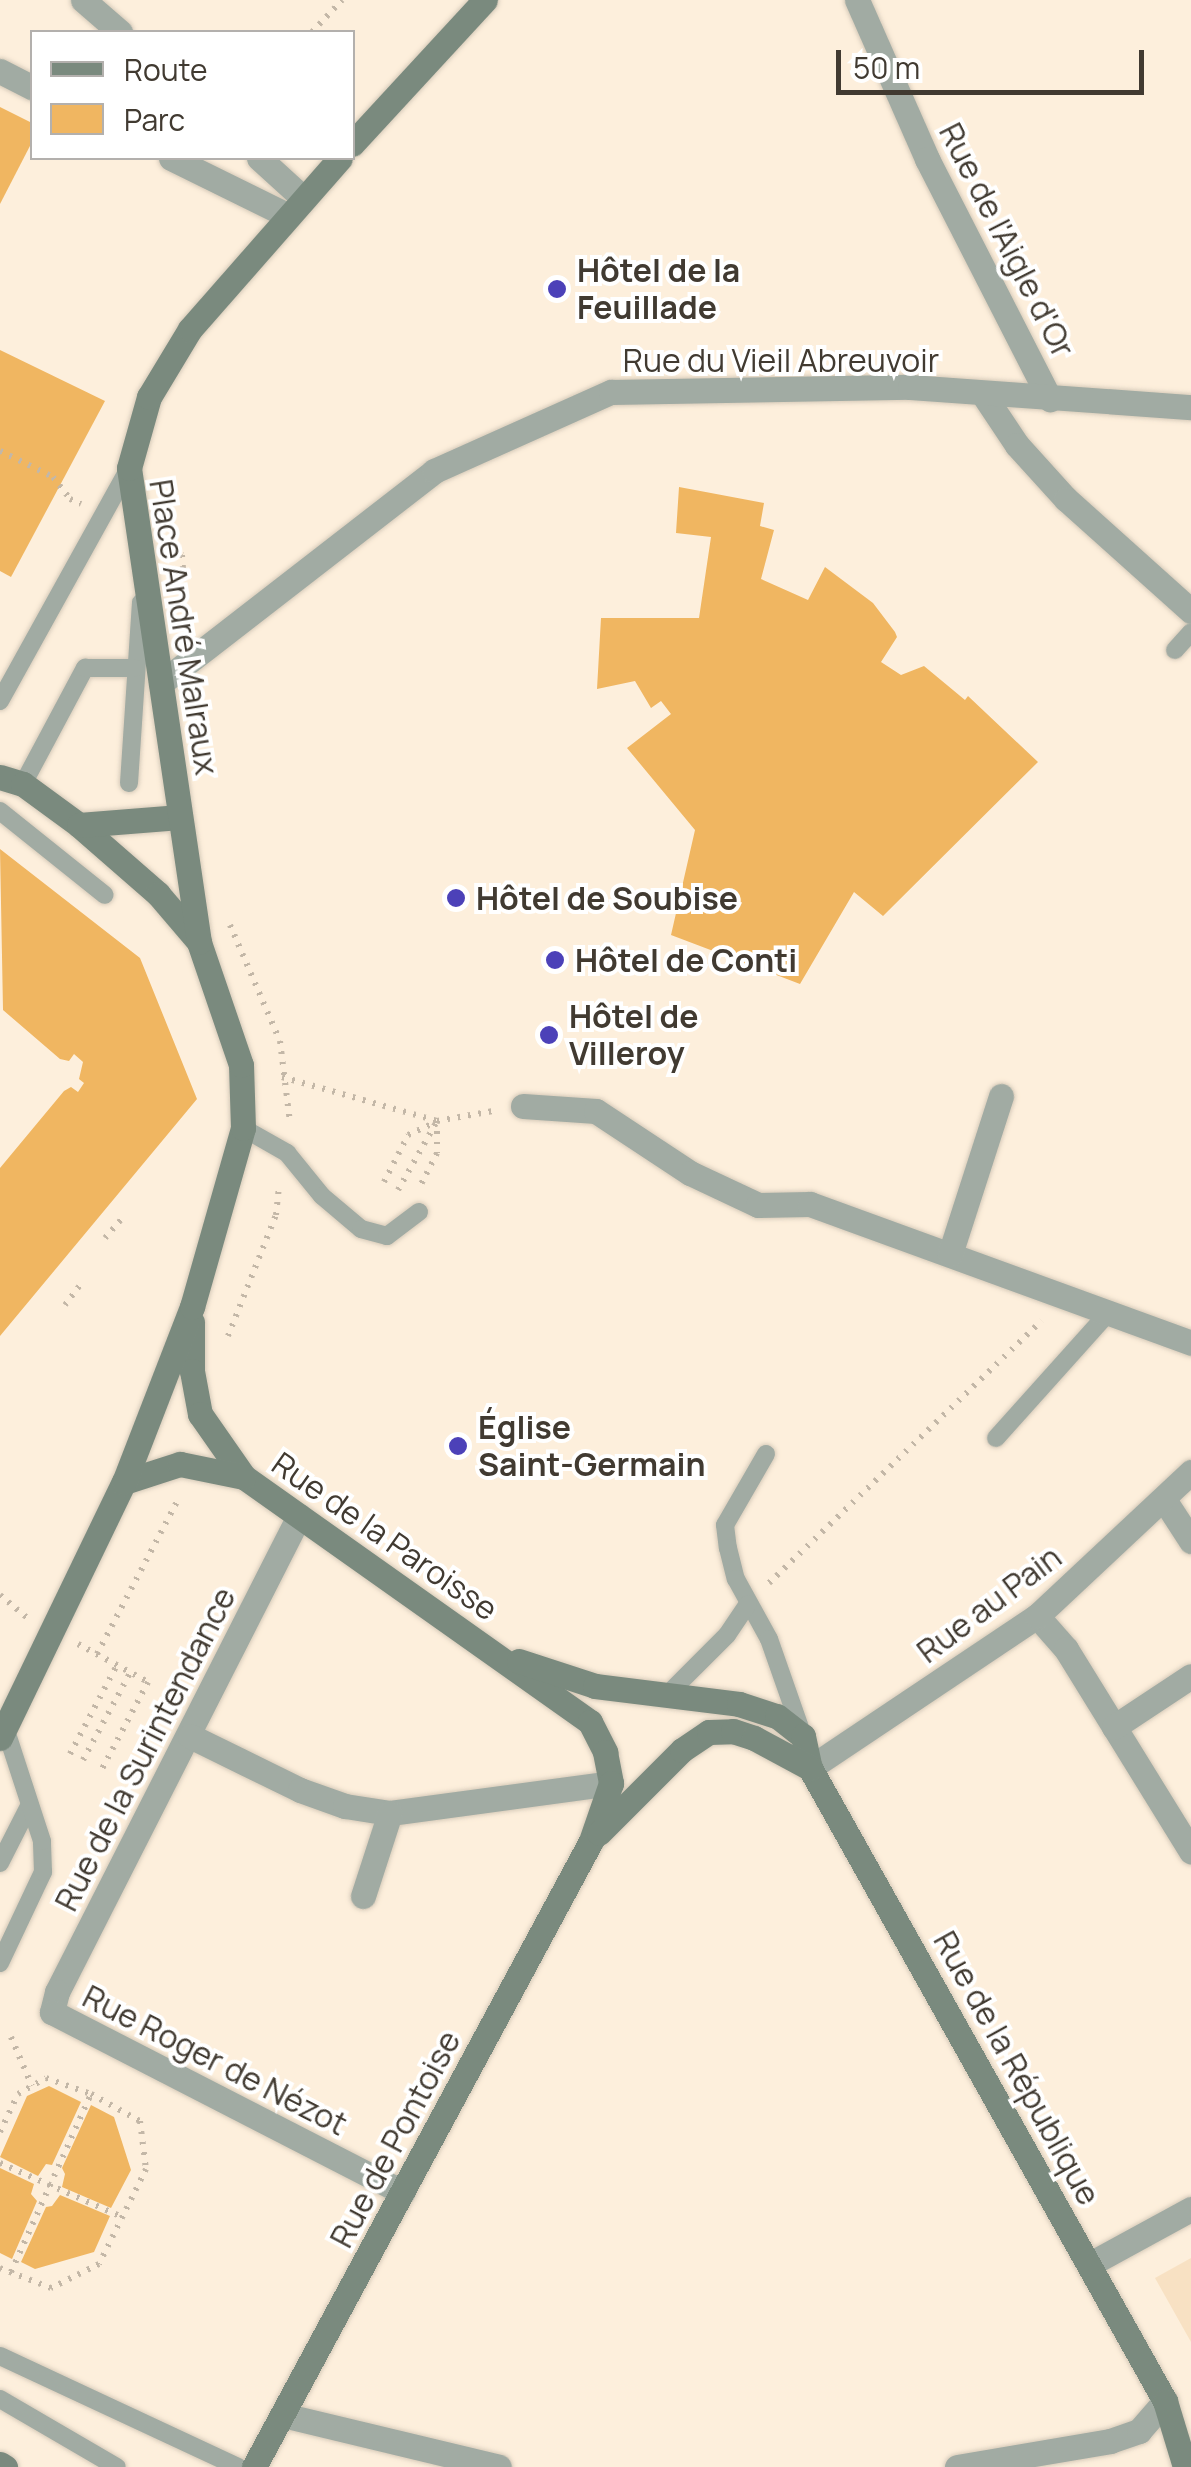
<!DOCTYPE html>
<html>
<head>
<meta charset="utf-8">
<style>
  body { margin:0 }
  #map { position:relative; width:1191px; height:2467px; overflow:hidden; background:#fdefdc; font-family:Manrope,sans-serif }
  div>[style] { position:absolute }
  .built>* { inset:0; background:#f8e1c3 }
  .green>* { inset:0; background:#f0b661 }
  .path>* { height:6px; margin-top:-3px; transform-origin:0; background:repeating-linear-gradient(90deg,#c3b7a7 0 2.5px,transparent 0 10.5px) }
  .roads { filter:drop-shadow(0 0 2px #d7cbba) drop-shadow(0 0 2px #d7cbba) }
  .lane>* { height:18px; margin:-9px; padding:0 9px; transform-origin:9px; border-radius:9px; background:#a1aba3 }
  .street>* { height:25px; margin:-12.5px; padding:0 12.5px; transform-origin:12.5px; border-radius:12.5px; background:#a1aba3 }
  .secondary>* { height:25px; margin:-12.5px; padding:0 12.5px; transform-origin:12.5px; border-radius:12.5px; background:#7a8a7e }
  .dots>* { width:28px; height:28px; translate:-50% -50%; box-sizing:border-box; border:5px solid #fff; border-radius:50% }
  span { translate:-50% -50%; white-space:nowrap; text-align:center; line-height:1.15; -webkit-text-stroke:8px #fff; paint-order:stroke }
  .street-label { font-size:32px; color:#413a31 }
  .poi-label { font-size:32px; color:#413a31; font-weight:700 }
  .left { translate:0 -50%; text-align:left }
  .legend { position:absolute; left:30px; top:30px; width:325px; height:130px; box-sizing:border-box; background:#fff; border:2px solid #b3b0ad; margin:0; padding:12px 18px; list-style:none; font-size:30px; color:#413a31 }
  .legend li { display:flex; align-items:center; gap:20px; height:50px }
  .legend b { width:50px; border:2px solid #b3b0ad }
  .scale { position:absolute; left:836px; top:50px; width:308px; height:45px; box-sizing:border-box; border:5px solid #413a31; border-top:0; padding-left:12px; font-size:30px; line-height:35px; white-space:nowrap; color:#413a31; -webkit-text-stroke:8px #fff; paint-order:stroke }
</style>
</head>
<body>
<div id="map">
  <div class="built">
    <i style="clip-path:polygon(1191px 2258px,1191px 2342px,1155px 2278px)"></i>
  </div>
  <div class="green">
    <i style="clip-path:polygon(0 107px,32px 123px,32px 142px,0 204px)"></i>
    <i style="clip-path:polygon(0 350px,105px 401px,11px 577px,0 571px)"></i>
    <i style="clip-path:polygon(679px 487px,764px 503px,760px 526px,774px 530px,761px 579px,808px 600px,825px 567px,873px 603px,895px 632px,897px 637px,881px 662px,901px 675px,924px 666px,965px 700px,968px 696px,1038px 762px,883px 916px,854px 892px,800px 984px,671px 935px,695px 830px,627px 748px,671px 714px,661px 701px,651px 708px,635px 681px,597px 689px,601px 618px,699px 618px,711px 537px,676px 533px)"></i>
    <i style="clip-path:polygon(0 849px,140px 958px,197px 1099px,0 1336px,0 1168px,64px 1091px,71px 1087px,78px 1092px,84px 1083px,79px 1079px,83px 1062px,74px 1054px,69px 1061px,60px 1059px,3px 1010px)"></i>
    <i style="clip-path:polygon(49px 2086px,81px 2102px,52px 2165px,46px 2164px,38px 2176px,0 2157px,27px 2096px)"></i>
    <i style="clip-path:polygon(91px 2105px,114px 2117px,131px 2170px,111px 2208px,62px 2187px,65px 2174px,62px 2168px)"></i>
    <i style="clip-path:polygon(0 2168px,34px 2184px,31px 2194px,37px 2201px,12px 2259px,0 2253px)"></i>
    <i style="clip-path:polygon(60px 2195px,110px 2216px,94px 2252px,35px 2269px,21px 2262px,46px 2207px,52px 2206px)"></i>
  </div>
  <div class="path">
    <i style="left:312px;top:32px;width:44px;rotate:-46.8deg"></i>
    <i style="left:0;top:451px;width:59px;rotate:26.1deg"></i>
    <i style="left:53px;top:477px;width:28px;rotate:52deg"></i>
    <i style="left:70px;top:499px;width:12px;rotate:24deg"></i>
    <i style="left:173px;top:549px;width:11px;rotate:34deg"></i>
    <i style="left:182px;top:555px;width:41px;rotate:85.8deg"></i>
    <i style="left:230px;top:925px;width:126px;rotate:66.7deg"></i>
    <i style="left:280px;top:1041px;width:82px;rotate:83deg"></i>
    <i style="left:282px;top:1077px;width:161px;rotate:15.8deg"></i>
    <i style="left:437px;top:1121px;width:57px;rotate:-10.1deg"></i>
    <i style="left:384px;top:1182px;width:53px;rotate:-62.9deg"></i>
    <i style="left:408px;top:1135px;width:31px;rotate:-25deg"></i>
    <i style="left:398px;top:1190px;width:79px;rotate:-60.5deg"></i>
    <i style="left:437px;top:1121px;width:32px;rotate:90deg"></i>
    <i style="left:437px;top:1153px;width:35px;rotate:117deg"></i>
    <i style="left:105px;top:1238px;width:28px;rotate:-49deg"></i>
    <i style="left:65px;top:1305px;width:31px;rotate:-53deg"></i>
    <i style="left:228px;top:1336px;width:130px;rotate:-68.4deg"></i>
    <i style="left:276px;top:1215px;width:27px;rotate:-84deg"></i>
    <i style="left:769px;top:1583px;width:378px;rotate:-43.9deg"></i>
    <i style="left:0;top:1595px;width:35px;rotate:40deg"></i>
    <i style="left:78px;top:1644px;width:80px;rotate:28.5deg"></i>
    <i style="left:148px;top:1682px;width:98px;rotate:117.9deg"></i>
    <i style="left:97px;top:1654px;width:174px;rotate:-62.3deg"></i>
    <i style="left:70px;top:1754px;width:101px;rotate:-62.2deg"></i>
    <i style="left:83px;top:1760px;width:99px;rotate:-61.6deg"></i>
    <i style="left:11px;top:2037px;width:53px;rotate:66.8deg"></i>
    <i style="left:0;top:2132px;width:42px;rotate:-64.7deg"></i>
    <i style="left:18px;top:2094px;width:32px;rotate:-30deg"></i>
    <i style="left:46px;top:2078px;width:48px;rotate:19.6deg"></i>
    <i style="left:91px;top:2094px;width:56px;rotate:28.9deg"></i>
    <i style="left:140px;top:2121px;width:48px;rotate:82.9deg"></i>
    <i style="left:146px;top:2169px;width:106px;rotate:116.3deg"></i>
    <i style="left:99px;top:2264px;width:54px;rotate:153.4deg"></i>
    <i style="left:51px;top:2288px;width:55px;rotate:-158.6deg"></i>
    <i style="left:0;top:2163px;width:136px;rotate:23.9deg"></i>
    <i style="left:11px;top:2272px;width:195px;rotate:-65.8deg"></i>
  </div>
  <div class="roads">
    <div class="lane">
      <i style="left:1175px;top:650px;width:24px;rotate:-48deg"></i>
      <i style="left:0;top:701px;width:266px;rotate:-61deg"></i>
      <i style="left:129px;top:783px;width:181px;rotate:-86.2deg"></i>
      <i style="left:23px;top:784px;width:132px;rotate:-61.9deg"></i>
      <i style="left:85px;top:668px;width:49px"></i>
      <i style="left:0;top:811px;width:134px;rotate:38.7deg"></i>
      <i style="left:243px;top:1128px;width:51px;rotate:29.6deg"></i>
      <i style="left:287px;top:1153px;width:55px;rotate:50.9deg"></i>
      <i style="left:322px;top:1196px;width:51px;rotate:40.2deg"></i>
      <i style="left:361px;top:1229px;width:27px;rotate:15deg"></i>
      <i style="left:387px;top:1236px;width:40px;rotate:-37deg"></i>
      <i style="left:996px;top:1438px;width:171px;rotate:-48.1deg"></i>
      <i style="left:766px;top:1454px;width:82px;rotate:120deg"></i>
      <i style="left:725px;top:1525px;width:23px;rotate:83deg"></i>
      <i style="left:728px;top:1548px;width:32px;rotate:76deg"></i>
      <i style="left:736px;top:1579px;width:68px;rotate:61.2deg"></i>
      <i style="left:769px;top:1639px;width:100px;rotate:70.7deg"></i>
      <i style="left:667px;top:1695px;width:85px;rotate:-45deg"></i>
      <i style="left:727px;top:1635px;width:37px;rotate:-56deg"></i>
      <i style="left:0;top:1863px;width:62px;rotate:-63deg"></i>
      <i style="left:0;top:1963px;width:101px;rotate:-64.7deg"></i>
      <i style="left:43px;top:1872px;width:31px;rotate:-92deg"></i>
      <i style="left:42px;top:1841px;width:119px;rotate:-108.1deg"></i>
      <i style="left:0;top:2356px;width:263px;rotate:25deg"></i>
      <i style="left:0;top:2399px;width:135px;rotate:30.2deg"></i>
    </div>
    <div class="street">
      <i style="left:83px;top:0;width:49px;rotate:40.9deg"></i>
      <i style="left:857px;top:0;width:174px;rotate:66.2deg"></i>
      <i style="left:927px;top:159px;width:270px;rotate:62.9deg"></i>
      <i style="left:0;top:71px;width:36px;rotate:27deg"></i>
      <i style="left:171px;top:158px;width:129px;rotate:26.2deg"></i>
      <i style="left:259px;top:158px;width:59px;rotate:42.3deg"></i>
      <i style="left:983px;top:394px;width:61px;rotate:56.3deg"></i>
      <i style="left:1017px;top:445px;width:73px;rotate:47.8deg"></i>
      <i style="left:1066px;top:499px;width:168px;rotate:41.9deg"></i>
      <i style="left:161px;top:683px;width:346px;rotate:-37.8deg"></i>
      <i style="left:434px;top:471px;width:194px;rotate:-24.1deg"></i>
      <i style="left:611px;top:392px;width:299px;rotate:-1deg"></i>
      <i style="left:910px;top:387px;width:282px;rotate:4.1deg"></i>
      <i style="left:523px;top:1106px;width:73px;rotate:3.9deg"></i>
      <i style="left:596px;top:1111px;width:113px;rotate:33.4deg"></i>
      <i style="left:690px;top:1173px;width:75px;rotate:25.2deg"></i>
      <i style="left:758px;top:1205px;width:52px;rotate:-1.1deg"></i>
      <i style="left:810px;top:1204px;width:406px;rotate:20deg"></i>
      <i style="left:950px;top:1254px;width:166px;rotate:-72.1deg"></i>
      <i style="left:1165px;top:1501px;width:48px;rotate:57deg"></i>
      <i style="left:299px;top:1516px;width:534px;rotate:116.95deg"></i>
      <i style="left:57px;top:1992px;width:21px;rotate:104deg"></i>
      <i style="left:52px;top:2012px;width:394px;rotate:27.2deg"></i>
      <i style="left:1037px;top:1616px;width:44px;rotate:48.7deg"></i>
      <i style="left:1066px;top:1649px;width:238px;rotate:58.3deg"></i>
      <i style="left:1114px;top:1727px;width:92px;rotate:-33.5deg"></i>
      <i style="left:190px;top:1736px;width:123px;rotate:26.1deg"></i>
      <i style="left:300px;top:1790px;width:48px;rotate:19.6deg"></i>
      <i style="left:345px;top:1806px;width:46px;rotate:8.8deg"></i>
      <i style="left:390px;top:1813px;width:223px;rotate:-7.7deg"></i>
      <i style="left:810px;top:1768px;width:273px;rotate:-33.8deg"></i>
      <i style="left:1037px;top:1616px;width:211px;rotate:-43.1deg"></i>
      <i style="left:363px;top:1896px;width:87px;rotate:-72deg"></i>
      <i style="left:1090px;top:2264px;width:115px;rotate:-28.6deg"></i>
      <i style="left:283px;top:2415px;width:222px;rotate:13.5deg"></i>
      <i style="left:957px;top:2467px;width:155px;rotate:-9.6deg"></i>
      <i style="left:1110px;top:2441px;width:31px;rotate:-19deg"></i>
      <i style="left:1139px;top:2431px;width:40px;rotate:-49deg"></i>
    </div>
    <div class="secondary">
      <i style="left:352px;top:144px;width:196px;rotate:-47.3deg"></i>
      <i style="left:0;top:777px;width:24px;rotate:17deg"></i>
      <i style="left:23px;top:784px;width:69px;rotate:36.2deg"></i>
      <i style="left:79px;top:825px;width:105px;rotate:41.1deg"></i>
      <i style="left:158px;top:894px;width:63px;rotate:49.5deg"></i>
      <i style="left:79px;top:825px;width:101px;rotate:-4.5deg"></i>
      <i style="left:192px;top:1322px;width:49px;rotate:90deg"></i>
      <i style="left:192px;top:1371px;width:44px;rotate:79.5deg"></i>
      <i style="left:200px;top:1414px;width:77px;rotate:55.1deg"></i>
      <i style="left:244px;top:1477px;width:424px;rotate:35.3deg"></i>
      <i style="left:590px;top:1722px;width:34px;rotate:63deg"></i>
      <i style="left:605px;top:1752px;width:32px;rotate:79deg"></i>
      <i style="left:611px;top:1783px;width:61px;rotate:109deg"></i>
      <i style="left:591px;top:1841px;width:711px;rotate:118.3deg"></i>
      <i style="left:124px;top:1482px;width:59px;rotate:-17.8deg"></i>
      <i style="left:180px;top:1464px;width:65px;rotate:11.5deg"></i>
      <i style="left:519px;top:1661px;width:80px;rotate:18.2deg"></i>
      <i style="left:595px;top:1686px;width:145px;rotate:7.1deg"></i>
      <i style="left:739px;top:1704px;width:40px;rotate:18deg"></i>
      <i style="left:777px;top:1716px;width:33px;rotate:38deg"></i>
      <i style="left:803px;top:1736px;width:33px;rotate:78deg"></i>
      <i style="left:810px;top:1768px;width:726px;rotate:60.72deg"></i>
      <i style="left:1165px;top:2401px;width:69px;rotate:73.1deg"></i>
      <i style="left:0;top:1738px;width:284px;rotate:-64.2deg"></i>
      <i style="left:124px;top:1482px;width:188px;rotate:-68.8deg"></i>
      <i style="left:192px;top:1307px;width:186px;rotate:-74.1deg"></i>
      <i style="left:243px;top:1128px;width:63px;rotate:-91.8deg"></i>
      <i style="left:241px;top:1065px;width:130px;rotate:-108.9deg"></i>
      <i style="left:199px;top:942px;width:479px;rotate:-98.4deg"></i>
      <i style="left:129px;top:468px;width:74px;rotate:-74.3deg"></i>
      <i style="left:149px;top:397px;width:79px;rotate:-58.9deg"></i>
      <i style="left:190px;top:329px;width:227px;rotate:-48.7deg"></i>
      <i style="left:599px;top:1833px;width:117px;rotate:-45deg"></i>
      <i style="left:682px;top:1750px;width:32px;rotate:-34deg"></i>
      <i style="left:709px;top:1732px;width:24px;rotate:-2deg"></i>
      <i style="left:733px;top:1731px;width:22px;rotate:18deg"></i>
      <i style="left:754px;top:1738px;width:64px;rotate:28.2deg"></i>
      <i style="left:0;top:2464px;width:6px;rotate:31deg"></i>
    </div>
  </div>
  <div class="dots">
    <i style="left:557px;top:289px;background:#4c41b8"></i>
    <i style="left:456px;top:898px;background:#4c41b8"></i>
    <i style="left:555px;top:960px;background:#4c41b8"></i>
    <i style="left:549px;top:1035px;background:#4c41b8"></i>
    <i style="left:458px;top:1446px;background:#4c41b8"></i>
  </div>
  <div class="street-label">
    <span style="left:1007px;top:240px;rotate:63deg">Rue de l'Aigle d'Or</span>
    <span style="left:781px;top:360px">Rue du Vieil Abreuvoir</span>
    <span style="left:184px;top:627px;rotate:81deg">Place André Malraux</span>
    <span style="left:385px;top:1536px;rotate:35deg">Rue de la Paroisse</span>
    <span style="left:989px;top:1604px;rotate:-37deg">Rue au Pain</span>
    <span style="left:145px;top:1749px;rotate:-63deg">Rue de la Surintendance</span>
    <span style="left:215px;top:2060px;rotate:27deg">Rue Roger de Nézot</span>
    <span style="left:1017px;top:2068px;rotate:61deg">Rue de la République</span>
    <span style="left:395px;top:2139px;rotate:-62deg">Rue de Pontoise</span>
  </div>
  <div class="poi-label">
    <span class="left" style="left:577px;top:289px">Hôtel de la<br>Feuillade</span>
    <span class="left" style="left:476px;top:898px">Hôtel de Soubise</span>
    <span class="left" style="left:575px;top:960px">Hôtel de Conti</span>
    <span class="left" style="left:569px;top:1035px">Hôtel de<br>Villeroy</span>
    <span class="left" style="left:478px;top:1446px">Église<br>Saint-Germain</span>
  </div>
  <ul class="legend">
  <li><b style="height:12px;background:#7a8a7e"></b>Route</li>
  <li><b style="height:28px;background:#f0b661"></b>Parc</li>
  </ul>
  <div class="scale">50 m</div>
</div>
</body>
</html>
